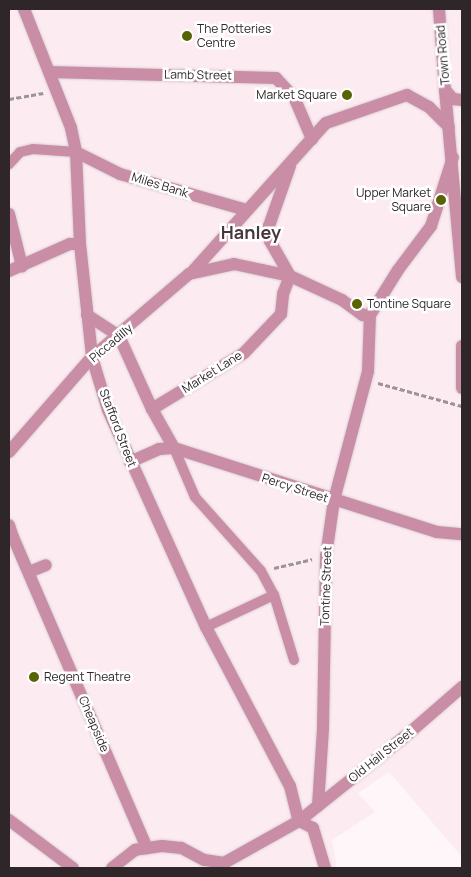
<!DOCTYPE html>
<html>
<head>
<meta charset="utf-8">
<style>
  body { margin:0 }
  #map { position:relative; width:471px; height:877px; overflow:hidden; background:#fef6f9; font-family:Manrope,sans-serif }
  div>[style] { position:absolute }
  .built>* { inset:0; background:#fdebf2 }
  .path>* { height:3px; margin-top:-1.5px; transform-origin:0; background:repeating-linear-gradient(90deg,#9c9497 0 5px,transparent 0 7.5px) }
  .roads { filter:drop-shadow(0 0 1px #d9d1d4) drop-shadow(0 0 1px #d9d1d4) }
  .service>* { height:10px; margin:-5px; padding:0 5px; transform-origin:5px; border-radius:5px; background:#c98ea6 }
  .pedestrian>* { height:12px; margin:-6px; padding:0 6px; transform-origin:6px; border-radius:6px; background:#c98ea6 }
  .minor>* { height:12px; margin:-6px; padding:0 6px; transform-origin:6px; border-radius:6px; background:#c98ea6 }
  .dots>* { width:14px; height:14px; translate:-50% -50%; box-sizing:border-box; border:2px solid #fff; border-radius:50% }
  span { translate:-50% -50%; white-space:nowrap; text-align:center; line-height:1.15; -webkit-text-stroke:5px #fff; paint-order:stroke }
  .poi-label { font-size:12px; color:#2e2629 }
  .left { translate:0 -50%; text-align:left }
  .right { translate:-100% -50%; text-align:right }
  .street-label { font-size:12px; color:#2e2629 }
  .district-label { font-size:18px; color:#46363d; font-weight:700 }
  .frame { position:absolute; inset:0; border:10px solid #2e2629; pointer-events:none }
</style>
</head>
<body>
<div id="map">
  <div class="built">
    <i style="clip-path:polygon(9px 9px,462px 9px,462px 857px,389px 772px,358px 793px,375px 812px,332px 840px,337px 868px,9px 868px)"></i>
  </div>
  <div class="path">
    <i style="left:9px;top:99px;width:35px;rotate:-10deg"></i>
    <i style="left:378px;top:383px;width:87px;rotate:15.3deg"></i>
    <i style="left:274px;top:568px;width:39px;rotate:-13deg"></i>
  </div>
  <div class="roads">
    <div class="service">
      <i style="left:9px;top:164px;width:16px;rotate:-47deg"></i>
      <i style="left:20px;top:152px;width:13px;rotate:-13deg"></i>
      <i style="left:33px;top:149px;width:43px;rotate:4deg"></i>
      <i style="left:174px;top:448px;width:53px;rotate:66.8deg"></i>
      <i style="left:195px;top:497px;width:99px;rotate:48.3deg"></i>
      <i style="left:261px;top:571px;width:27px;rotate:62deg"></i>
      <i style="left:274px;top:595px;width:68px;rotate:72.9deg"></i>
      <i style="left:206px;top:627px;width:75px;rotate:-25.2deg"></i>
    </div>
    <div class="pedestrian">
      <i style="left:49px;top:72px;width:227px;rotate:1.5deg"></i>
      <i style="left:276px;top:78px;width:26px;rotate:47deg"></i>
      <i style="left:294px;top:97px;width:46px;rotate:66.8deg"></i>
      <i style="left:445px;top:90px;width:188px;rotate:84.8deg"></i>
      <i style="left:76px;top:152px;width:49px;rotate:26.6deg"></i>
      <i style="left:120px;top:174px;width:131px;rotate:15.9deg"></i>
      <i style="left:9px;top:214px;width:54px;rotate:76deg"></i>
      <i style="left:193px;top:271px;width:199px;rotate:-48.1deg"></i>
      <i style="left:326px;top:123px;width:86px;rotate:-19.1deg"></i>
      <i style="left:407px;top:95px;width:25px;rotate:29deg"></i>
      <i style="left:429px;top:107px;width:28px;rotate:45deg"></i>
      <i style="left:87px;top:315px;width:38px;rotate:33deg"></i>
      <i style="left:119px;top:336px;width:80px;rotate:65.7deg"></i>
      <i style="left:152px;top:409px;width:45px;rotate:60.6deg"></i>
      <i style="left:174px;top:448px;width:276px;rotate:17.7deg"></i>
      <i style="left:437px;top:532px;width:25px;rotate:5deg"></i>
      <i style="left:462px;top:346px;width:42px;rotate:90deg"></i>
      <i style="left:152px;top:409px;width:108px;rotate:-31.3deg"></i>
      <i style="left:244px;top:353px;width:54px;rotate:-46.5deg"></i>
      <i style="left:281px;top:314px;width:20px;rotate:-84deg"></i>
      <i style="left:283px;top:294px;width:19px;rotate:-69deg"></i>
      <i style="left:290px;top:276px;width:40px;rotate:-119.7deg"></i>
      <i style="left:270px;top:241px;width:15px;rotate:-94deg"></i>
      <i style="left:269px;top:226px;width:64px;rotate:-70.7deg"></i>
      <i style="left:9px;top:452px;width:126px;rotate:-48.9deg"></i>
      <i style="left:92px;top:357px;width:128px;rotate:-40.6deg"></i>
      <i style="left:189px;top:274px;width:46px;rotate:-12.5deg"></i>
      <i style="left:234px;top:264px;width:57px;rotate:12.1deg"></i>
      <i style="left:290px;top:276px;width:57px;rotate:24.8deg"></i>
      <i style="left:342px;top:300px;width:26px;rotate:36deg"></i>
      <i style="left:363px;top:315px;width:7px"></i>
      <i style="left:9px;top:525px;width:13px;rotate:72deg"></i>
      <i style="left:318px;top:806px;width:78px;rotate:-86.3deg"></i>
      <i style="left:323px;top:728px;width:172px;rotate:-89deg"></i>
      <i style="left:326px;top:556px;width:57px;rotate:-81.9deg"></i>
      <i style="left:334px;top:500px;width:133px;rotate:-75.2deg"></i>
      <i style="left:368px;top:371px;width:56px;rotate:-88deg"></i>
      <i style="left:370px;top:315px;width:53px;rotate:-58.1deg"></i>
      <i style="left:398px;top:270px;width:55px;rotate:-53.1deg"></i>
      <i style="left:431px;top:226px;width:72px;rotate:-72.3deg"></i>
      <i style="left:325px;top:868px;width:42px;rotate:-106.7deg"></i>
      <i style="left:313px;top:828px;width:16px;rotate:-153deg"></i>
      <i style="left:299px;top:821px;width:139px;rotate:-38.6deg"></i>
    </div>
    <div class="minor">
      <i style="left:24px;top:9px;width:128px;rotate:68.4deg"></i>
      <i style="left:71px;top:128px;width:25px;rotate:78deg"></i>
      <i style="left:76px;top:152px;width:92px;rotate:87.5deg"></i>
      <i style="left:80px;top:244px;width:114px;rotate:83.9deg"></i>
      <i style="left:92px;top:357px;width:55px;rotate:73.2deg"></i>
      <i style="left:108px;top:410px;width:238px;rotate:65.7deg"></i>
      <i style="left:206px;top:627px;width:180px;rotate:62.2deg"></i>
      <i style="left:290px;top:786px;width:36px;rotate:76deg"></i>
      <i style="left:299px;top:821px;width:86px;rotate:150.8deg"></i>
      <i style="left:224px;top:863px;width:20px;rotate:-171deg"></i>
      <i style="left:204px;top:860px;width:26px;rotate:-152deg"></i>
      <i style="left:181px;top:848px;width:19px;rotate:-174deg"></i>
      <i style="left:162px;top:846px;width:27px;rotate:172deg"></i>
      <i style="left:135px;top:850px;width:29px;rotate:142deg"></i>
      <i style="left:439px;top:9px;width:81px;rotate:85.8deg"></i>
      <i style="left:445px;top:90px;width:12px;rotate:48deg"></i>
      <i style="left:453px;top:99px;width:9px;rotate:6deg"></i>
      <i style="left:9px;top:271px;width:67px;rotate:-23.9deg"></i>
      <i style="left:70px;top:244px;width:10px"></i>
      <i style="left:130px;top:462px;width:32px;rotate:-24deg"></i>
      <i style="left:159px;top:449px;width:15px;rotate:-4deg"></i>
      <i style="left:13px;top:537px;width:339px;rotate:66.7deg"></i>
      <i style="left:29px;top:572px;width:18px;rotate:-22deg"></i>
      <i style="left:408px;top:734px;width:72px;rotate:-41deg"></i>
      <i style="left:9px;top:820px;width:80px;rotate:36.9deg"></i>
    </div>
  </div>
  <div class="dots">
    <i style="left:187px;top:36px;background:#576304"></i>
    <i style="left:347px;top:95px;background:#576304"></i>
    <i style="left:441px;top:200px;background:#576304"></i>
    <i style="left:357px;top:304px;background:#576304"></i>
    <i style="left:34px;top:677px;background:#576304"></i>
  </div>
  <div class="poi-label">
    <span class="left" style="left:197px;top:36px">The Potteries<br>Centre</span>
    <span class="right" style="left:337px;top:95px">Market Square</span>
    <span class="right" style="left:431px;top:200px">Upper Market<br>Square</span>
    <span class="left" style="left:367px;top:304px">Tontine Square</span>
    <span class="left" style="left:44px;top:677px">Regent Theatre</span>
  </div>
  <div class="street-label">
    <span style="left:443px;top:55px;rotate:-95deg">Town Road</span>
    <span style="left:198px;top:75px;rotate:1deg">Lamb Street</span>
    <span style="left:160px;top:185px;rotate:17deg">Miles Bank</span>
    <span style="left:111px;top:343px;rotate:-40deg">Piccadilly</span>
    <span style="left:212px;top:372px;rotate:-32deg">Market Lane</span>
    <span style="left:118px;top:428px;rotate:69deg">Stafford Street</span>
    <span style="left:295px;top:488px;rotate:18deg">Percy Street</span>
    <span style="left:326px;top:586px;rotate:-88deg">Tontine Street</span>
    <span style="left:94px;top:724px;rotate:67deg">Cheapside</span>
    <span style="left:381px;top:755px;rotate:-39deg">Old Hall Street</span>
  </div>
  <div class="district-label">
    <span style="left:251px;top:232px">Hanley</span>
  </div>
  <div class="frame"></div>
</div>
</body>
</html>
